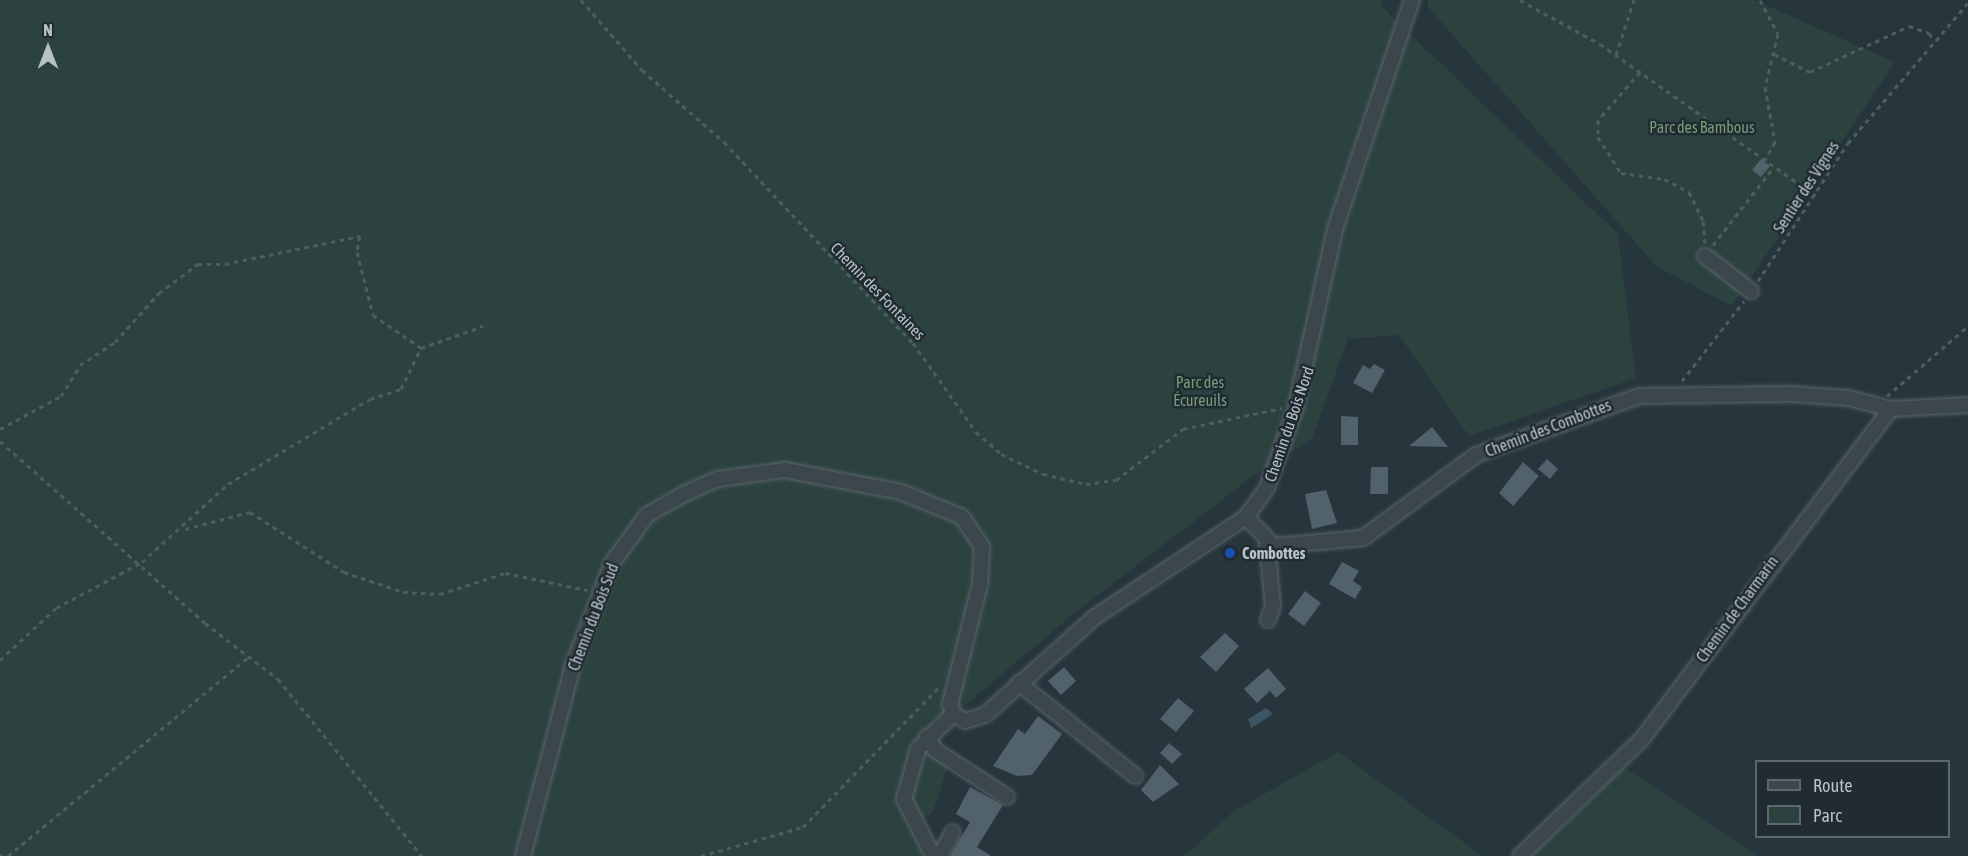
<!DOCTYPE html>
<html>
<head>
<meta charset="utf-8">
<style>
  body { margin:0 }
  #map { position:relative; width:1968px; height:856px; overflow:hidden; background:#27353d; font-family:"Asap Condensed",sans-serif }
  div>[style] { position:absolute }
  .green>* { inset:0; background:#2c423e }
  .water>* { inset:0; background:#3e5664 }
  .building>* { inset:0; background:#52626a }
  .path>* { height:3px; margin-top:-1.5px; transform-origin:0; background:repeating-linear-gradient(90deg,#4b5f5c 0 4.5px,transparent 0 9px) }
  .roads { filter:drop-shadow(0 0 2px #59646b) drop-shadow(0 0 2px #59646b) }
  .minor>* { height:14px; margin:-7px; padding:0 7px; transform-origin:7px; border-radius:7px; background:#3b464d }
  .dots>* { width:16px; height:16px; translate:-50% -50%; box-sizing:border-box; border:3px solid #202b32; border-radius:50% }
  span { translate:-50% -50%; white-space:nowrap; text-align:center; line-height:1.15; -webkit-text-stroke:5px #202b32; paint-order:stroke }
  .park-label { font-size:16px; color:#779b78 }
  .street-label { font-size:16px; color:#b7c1c8 }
  .poi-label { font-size:16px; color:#b7c1c8; font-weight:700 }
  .left { translate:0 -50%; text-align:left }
  .legend { position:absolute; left:1755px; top:760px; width:195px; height:78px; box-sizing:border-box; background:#202b32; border:2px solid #5c676e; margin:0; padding:8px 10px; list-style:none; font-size:18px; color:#b7c1c8 }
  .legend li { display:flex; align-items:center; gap:12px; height:30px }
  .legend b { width:30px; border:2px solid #5c676e }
  .north { position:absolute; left:18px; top:18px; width:60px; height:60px; -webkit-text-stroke:4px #202b32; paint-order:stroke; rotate:0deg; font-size:16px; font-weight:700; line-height:24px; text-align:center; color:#b7c1c8 }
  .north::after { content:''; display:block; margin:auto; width:21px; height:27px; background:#b7c1c8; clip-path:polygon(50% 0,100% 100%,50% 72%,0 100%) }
</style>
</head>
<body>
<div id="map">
  <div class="green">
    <i style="clip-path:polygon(0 0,1383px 0,1381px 6px,1618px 234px,1636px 378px,1469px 436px,1399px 335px,1348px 339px,1312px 439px,1257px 473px,1072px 615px,938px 728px,948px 766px,933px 812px,912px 826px,934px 856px,0 856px)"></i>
    <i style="clip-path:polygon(1428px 0,1754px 0,1895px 62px,1732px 306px,1657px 267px,1427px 6px)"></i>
    <i style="clip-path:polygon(1338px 752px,1483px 856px,1184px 856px,1234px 811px)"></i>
    <i style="clip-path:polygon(1624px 767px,1757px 856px,1533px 856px)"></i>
  </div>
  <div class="water">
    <i style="clip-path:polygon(1266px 708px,1273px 714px,1251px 728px,1248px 719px)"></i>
  </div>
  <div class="building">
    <i style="clip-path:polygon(1761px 159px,1770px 166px,1761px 177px,1752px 170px)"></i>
    <i style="clip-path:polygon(1374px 364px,1385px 370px,1372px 393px,1353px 383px,1363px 365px,1370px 369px)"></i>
    <i style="clip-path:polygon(1341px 416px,1358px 417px,1358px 445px,1341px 445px)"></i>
    <i style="clip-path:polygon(1432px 427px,1448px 447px,1409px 446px)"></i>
    <i style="clip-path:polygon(1547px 459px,1558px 469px,1550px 479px,1538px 469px)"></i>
    <i style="clip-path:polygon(1523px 462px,1539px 476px,1513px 506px,1499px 493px)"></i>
    <i style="clip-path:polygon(1371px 467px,1388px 467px,1388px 494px,1370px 494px)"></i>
    <i style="clip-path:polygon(1326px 490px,1337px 523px,1312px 529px,1305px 494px)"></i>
    <i style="clip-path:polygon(1342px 562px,1359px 571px,1353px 581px,1362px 587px,1355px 599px,1329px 584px)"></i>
    <i style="clip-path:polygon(1305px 591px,1321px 603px,1304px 626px,1288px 614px)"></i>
    <i style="clip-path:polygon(1225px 633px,1239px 646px,1216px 672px,1200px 657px)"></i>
    <i style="clip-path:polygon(1064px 667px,1076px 681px,1061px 695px,1048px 681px)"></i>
    <i style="clip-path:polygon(1268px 668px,1286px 689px,1276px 698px,1270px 691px,1257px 703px,1244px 689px)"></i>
    <i style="clip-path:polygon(1178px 698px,1194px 711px,1176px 732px,1160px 719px)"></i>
    <i style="clip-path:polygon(1038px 716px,1062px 734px,1032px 775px,1017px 776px,993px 766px,1018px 729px,1025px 734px)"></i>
    <i style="clip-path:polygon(1169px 743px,1182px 754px,1172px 764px,1160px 753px)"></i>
    <i style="clip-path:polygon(1160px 765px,1179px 784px,1153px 802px,1141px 790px)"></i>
    <i style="clip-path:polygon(970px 787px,1003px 805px,977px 847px,991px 856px,950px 856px,970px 822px,956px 814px)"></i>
  </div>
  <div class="path">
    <i style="left:581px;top:0;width:93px;rotate:48.9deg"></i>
    <i style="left:642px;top:70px;width:109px;rotate:41.3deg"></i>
    <i style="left:724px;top:142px;width:276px;rotate:46.8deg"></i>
    <i style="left:913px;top:343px;width:109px;rotate:54.7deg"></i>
    <i style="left:976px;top:432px;width:33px;rotate:41deg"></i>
    <i style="left:1001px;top:454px;width:47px;rotate:25.5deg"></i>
    <i style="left:1043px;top:474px;width:44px;rotate:13.1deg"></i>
    <i style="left:1086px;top:484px;width:30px;rotate:-8deg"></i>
    <i style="left:1116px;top:480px;width:84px;rotate:-37.3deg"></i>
    <i style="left:1183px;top:429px;width:101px;rotate:-12deg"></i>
    <i style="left:1520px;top:0;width:91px;rotate:28.8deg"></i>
    <i style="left:1600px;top:44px;width:263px;rotate:35.1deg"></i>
    <i style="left:1760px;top:0;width:38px;rotate:62deg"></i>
    <i style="left:1778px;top:34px;width:55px;rotate:103.8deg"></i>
    <i style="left:1765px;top:87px;width:56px;rotate:79.7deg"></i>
    <i style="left:1775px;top:142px;width:21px;rotate:119deg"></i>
    <i style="left:1774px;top:54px;width:40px;rotate:26.6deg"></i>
    <i style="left:1810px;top:72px;width:109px;rotate:-24.9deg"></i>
    <i style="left:1909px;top:26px;width:21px;rotate:19deg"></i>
    <i style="left:1929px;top:33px;width:9px;rotate:58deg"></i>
    <i style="left:1616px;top:55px;width:58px;rotate:-71.9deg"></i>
    <i style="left:1640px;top:72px;width:64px;rotate:131.2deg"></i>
    <i style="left:1598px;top:120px;width:17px;rotate:90deg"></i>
    <i style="left:1598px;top:137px;width:43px;rotate:57.4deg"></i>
    <i style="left:1621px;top:173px;width:43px;rotate:7.9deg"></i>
    <i style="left:1664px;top:179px;width:28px;rotate:27deg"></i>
    <i style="left:1689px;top:192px;width:32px;rotate:64deg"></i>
    <i style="left:1703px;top:221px;width:22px;rotate:85deg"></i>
    <i style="left:1713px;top:245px;width:99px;rotate:-52deg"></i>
    <i style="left:1758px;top:281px;width:165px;rotate:-56.9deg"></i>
    <i style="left:1848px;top:143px;width:184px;rotate:-49.4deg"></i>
    <i style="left:1682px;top:381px;width:101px;rotate:-52.2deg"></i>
    <i style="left:1887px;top:396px;width:107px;rotate:-40.8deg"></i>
    <i style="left:0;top:429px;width:69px;rotate:-28.4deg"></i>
    <i style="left:61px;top:396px;width:36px;rotate:-58deg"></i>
    <i style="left:80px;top:365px;width:42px;rotate:-33.3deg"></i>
    <i style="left:115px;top:342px;width:66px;rotate:-48.1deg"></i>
    <i style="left:159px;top:293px;width:49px;rotate:-36.6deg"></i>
    <i style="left:198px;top:264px;width:27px"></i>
    <i style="left:225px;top:264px;width:138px;rotate:-11.7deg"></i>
    <i style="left:360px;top:236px;width:16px;rotate:101deg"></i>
    <i style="left:357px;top:252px;width:65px;rotate:75.7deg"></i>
    <i style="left:373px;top:315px;width:58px;rotate:34.5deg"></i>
    <i style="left:0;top:441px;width:274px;rotate:41.6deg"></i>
    <i style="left:205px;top:623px;width:92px;rotate:37.5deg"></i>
    <i style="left:278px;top:679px;width:228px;rotate:50.9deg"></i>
    <i style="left:185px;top:529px;width:67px;rotate:-14.7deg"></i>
    <i style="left:250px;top:512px;width:112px;rotate:32.6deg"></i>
    <i style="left:344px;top:572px;width:62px;rotate:18.7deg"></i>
    <i style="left:403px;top:592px;width:37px;rotate:3deg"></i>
    <i style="left:440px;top:594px;width:68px;rotate:-17.9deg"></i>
    <i style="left:505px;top:573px;width:84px;rotate:11.7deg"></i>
    <i style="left:0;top:660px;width:76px;rotate:-42.9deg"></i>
    <i style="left:56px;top:608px;width:98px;rotate:-28.1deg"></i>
    <i style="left:142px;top:562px;width:116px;rotate:-42.2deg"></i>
    <i style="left:228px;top:484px;width:165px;rotate:-30.9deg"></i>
    <i style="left:370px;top:399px;width:33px;rotate:-18deg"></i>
    <i style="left:401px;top:389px;width:46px;rotate:-64deg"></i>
    <i style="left:421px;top:348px;width:66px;rotate:-19.5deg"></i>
    <i style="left:0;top:855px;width:3px;rotate:18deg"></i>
    <i style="left:8px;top:856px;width:314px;rotate:-39.6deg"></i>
    <i style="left:701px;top:856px;width:106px;rotate:-15.9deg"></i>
    <i style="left:803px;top:827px;width:198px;rotate:-45.8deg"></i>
  </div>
  <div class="roads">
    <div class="minor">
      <i style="left:1705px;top:256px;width:58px;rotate:37.3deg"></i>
      <i style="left:1246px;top:517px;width:40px;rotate:46deg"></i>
      <i style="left:1274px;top:546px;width:89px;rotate:-5.1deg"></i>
      <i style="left:1363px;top:538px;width:140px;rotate:-36.3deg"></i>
      <i style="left:1476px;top:455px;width:173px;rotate:-19.9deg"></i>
      <i style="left:1639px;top:396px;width:151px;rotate:-0.8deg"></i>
      <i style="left:1790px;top:394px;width:59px;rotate:3.9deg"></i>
      <i style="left:1849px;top:398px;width:43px;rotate:14.7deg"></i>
      <i style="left:1891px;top:409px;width:77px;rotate:-3deg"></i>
      <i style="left:1267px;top:544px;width:62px;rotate:84.5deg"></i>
      <i style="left:1273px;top:606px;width:15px;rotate:110deg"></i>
      <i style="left:1019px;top:683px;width:149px;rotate:38.7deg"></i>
      <i style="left:953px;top:714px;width:49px;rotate:135deg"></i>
      <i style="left:918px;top:749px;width:52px;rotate:105.6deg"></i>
      <i style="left:904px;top:799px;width:57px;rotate:63deg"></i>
      <i style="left:930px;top:850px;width:12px;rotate:31deg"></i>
      <i style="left:940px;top:856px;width:27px;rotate:-62deg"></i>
      <i style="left:927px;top:737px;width:15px;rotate:58deg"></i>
      <i style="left:935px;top:750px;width:86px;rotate:33.1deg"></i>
      <i style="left:523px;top:856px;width:197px;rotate:-75.3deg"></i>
      <i style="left:573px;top:665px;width:109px;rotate:-69.1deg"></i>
      <i style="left:612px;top:563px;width:59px;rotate:-53.9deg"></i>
      <i style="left:647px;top:515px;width:43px;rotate:-29.6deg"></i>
      <i style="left:684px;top:494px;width:37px;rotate:-24deg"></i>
      <i style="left:718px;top:479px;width:68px;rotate:-7.7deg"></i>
      <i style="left:785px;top:470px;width:118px;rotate:10.7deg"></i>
      <i style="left:901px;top:492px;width:66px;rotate:22.3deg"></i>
      <i style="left:962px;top:517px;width:36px;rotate:56deg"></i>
      <i style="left:982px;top:547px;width:37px;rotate:93deg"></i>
      <i style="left:980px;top:584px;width:124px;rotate:104deg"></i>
      <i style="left:950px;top:704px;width:10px;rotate:73deg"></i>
      <i style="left:953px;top:714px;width:14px;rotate:30deg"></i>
      <i style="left:965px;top:721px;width:21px;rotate:-17deg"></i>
      <i style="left:985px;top:715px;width:147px;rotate:-41.7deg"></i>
      <i style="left:1095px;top:617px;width:181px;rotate:-33.5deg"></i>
      <i style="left:1246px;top:517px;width:36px;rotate:-54deg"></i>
      <i style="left:1267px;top:488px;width:83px;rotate:-70.3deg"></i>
      <i style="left:1295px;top:410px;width:185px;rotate:-77.5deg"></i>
      <i style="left:1335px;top:229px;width:242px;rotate:-71.4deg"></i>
      <i style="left:1520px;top:856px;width:169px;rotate:-43.8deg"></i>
      <i style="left:1642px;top:739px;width:413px;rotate:-53deg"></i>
    </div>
  </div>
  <div class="dots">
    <i style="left:1230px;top:553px;background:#1a4fb4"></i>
  </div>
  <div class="park-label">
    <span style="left:1702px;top:127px">Parc des Bambous</span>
    <span style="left:1200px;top:391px">Parc des<br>Écureuils</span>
  </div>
  <div class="street-label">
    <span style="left:1806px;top:187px;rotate:-57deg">Sentier des Vignes</span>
    <span style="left:878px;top:291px;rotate:46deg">Chemin des Fontaines</span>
    <span style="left:1289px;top:424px;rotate:-71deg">Chemin du Bois Nord</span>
    <span style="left:1548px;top:428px;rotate:-21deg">Chemin des Combottes</span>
    <span style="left:1737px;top:609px;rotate:-54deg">Chemin de Charmarin</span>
    <span style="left:593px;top:617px;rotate:-69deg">Chemin du Bois Sud</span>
  </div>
  <div class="poi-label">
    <span class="left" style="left:1242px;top:553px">Combottes</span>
  </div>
  <ul class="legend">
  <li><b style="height:8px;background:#3b464d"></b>Route</li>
  <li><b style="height:16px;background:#2c423e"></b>Parc</li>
  </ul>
  <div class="north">N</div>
</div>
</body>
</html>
